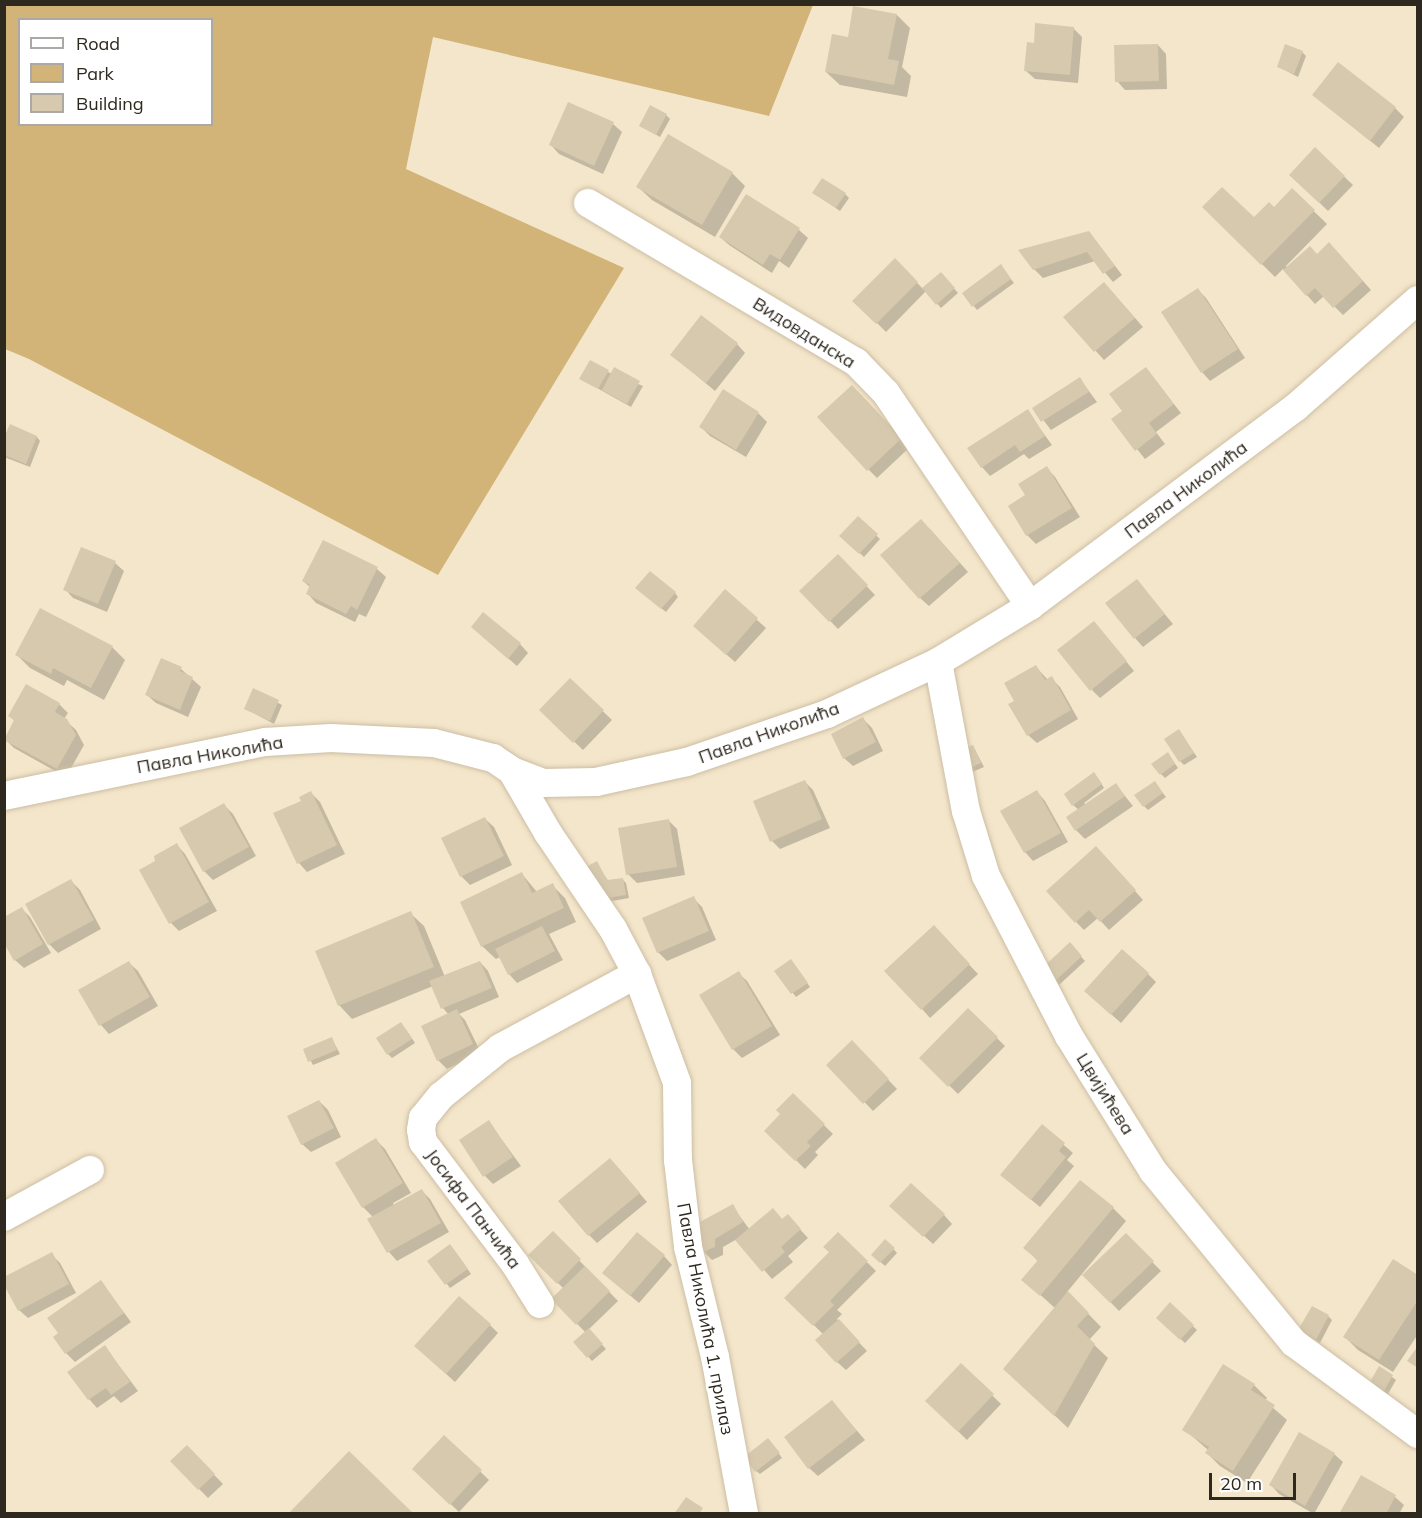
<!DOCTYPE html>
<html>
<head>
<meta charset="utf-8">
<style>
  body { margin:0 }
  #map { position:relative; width:1422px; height:1518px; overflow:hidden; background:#f4e6ca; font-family:Mulish,sans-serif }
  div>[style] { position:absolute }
  .green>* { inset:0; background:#d2b478 }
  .shadow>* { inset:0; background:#0003 }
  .building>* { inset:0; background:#d6c9ae }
  .roads { filter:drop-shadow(0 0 2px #ccbea4) drop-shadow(0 0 2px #ccbea4) }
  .minor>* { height:28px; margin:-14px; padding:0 14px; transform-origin:14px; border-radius:14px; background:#fff }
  span { translate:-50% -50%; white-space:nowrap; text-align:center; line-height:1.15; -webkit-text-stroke:5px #fff; paint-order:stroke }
  .street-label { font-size:18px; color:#2e291f }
  .frame { position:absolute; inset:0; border:6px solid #2e291f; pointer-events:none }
  .legend { position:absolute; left:18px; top:18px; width:195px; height:108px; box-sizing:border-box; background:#fff; border:2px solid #aba9a5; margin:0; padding:8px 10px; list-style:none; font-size:18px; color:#2e291f }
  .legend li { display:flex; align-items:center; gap:12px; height:30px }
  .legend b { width:30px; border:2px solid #aba9a5 }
  .scale { position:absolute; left:1209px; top:1473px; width:87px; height:27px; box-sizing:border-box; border:3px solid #2e291f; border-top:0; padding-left:8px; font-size:18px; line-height:21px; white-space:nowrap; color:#2e291f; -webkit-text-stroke:4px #fff; paint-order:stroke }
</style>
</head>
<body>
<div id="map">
  <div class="green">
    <i style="clip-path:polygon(evenodd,4px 5px,5px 4px,813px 5px,769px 116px,433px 37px,406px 169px,624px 268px,438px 575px,29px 359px,5px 349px,4px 5px,20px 20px,212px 20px,212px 124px,20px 124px,20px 20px)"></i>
  </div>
  <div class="shadow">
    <i style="clip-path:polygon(897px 15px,910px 28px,902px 67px,911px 76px,907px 97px,840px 85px,826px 72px)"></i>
    <i style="clip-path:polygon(1073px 28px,1082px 37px,1078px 83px,1035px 79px,1026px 71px,1035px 45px)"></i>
    <i style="clip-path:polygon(1158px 45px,1166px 54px,1167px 89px,1125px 90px,1117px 81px)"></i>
    <i style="clip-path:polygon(1302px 52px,1306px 56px,1298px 77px,1279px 67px)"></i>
    <i style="clip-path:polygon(1314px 95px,1395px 108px,1404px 117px,1379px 148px)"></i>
    <i style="clip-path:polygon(569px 104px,613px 124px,622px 132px,603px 174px,559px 154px,551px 145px)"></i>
    <i style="clip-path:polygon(666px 115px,670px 119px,660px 137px,641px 126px)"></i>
    <i style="clip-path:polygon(1315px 149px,1353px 185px,1328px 211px,1291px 175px)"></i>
    <i style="clip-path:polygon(732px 173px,745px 186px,715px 237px,652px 200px,638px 187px)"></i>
    <i style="clip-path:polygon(1292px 190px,1327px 224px,1286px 266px,1287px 268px,1317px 255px,1338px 253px,1371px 290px,1343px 315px,1324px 296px,1315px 304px,1283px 269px,1275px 277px,1204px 207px,1254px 219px,1274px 209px)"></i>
    <i style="clip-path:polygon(814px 193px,845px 194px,849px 198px,840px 211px)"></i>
    <i style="clip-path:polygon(746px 196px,799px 230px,808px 238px,789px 268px,779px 261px,772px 273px,729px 245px,720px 237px)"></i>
    <i style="clip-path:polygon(1089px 232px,1122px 275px,1113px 282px,1095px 261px,1043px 278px,1034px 269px)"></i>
    <i style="clip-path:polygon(895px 260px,923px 289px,945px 278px,958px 293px,941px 308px,926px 291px,886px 332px,855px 301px)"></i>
    <i style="clip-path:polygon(1004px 270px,1014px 283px,977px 310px,964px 294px)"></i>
    <i style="clip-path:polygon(1198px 290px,1206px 298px,1245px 358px,1210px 381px,1202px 372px)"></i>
    <i style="clip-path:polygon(1112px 292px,1143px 327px,1104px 360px,1065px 317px)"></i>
    <i style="clip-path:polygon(737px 344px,745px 353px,715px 391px,672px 355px)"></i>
    <i style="clip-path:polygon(1146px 369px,1181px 413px,1156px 432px,1165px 444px,1145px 459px,1113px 419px,1124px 411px)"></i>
    <i style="clip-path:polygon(608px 372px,643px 386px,631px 407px,581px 379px)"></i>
    <i style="clip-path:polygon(1080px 379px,1097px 402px,1051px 430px,1034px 408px)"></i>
    <i style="clip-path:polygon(852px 387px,910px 447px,877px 478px,868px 469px)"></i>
    <i style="clip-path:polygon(1027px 411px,1052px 445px,1029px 459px,1024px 454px,990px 476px,982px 467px)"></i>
    <i style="clip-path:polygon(758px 413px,767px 422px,746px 457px,710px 436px,701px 427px)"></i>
    <i style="clip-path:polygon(37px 437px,40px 441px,30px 467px,4px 457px,4px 441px)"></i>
    <i style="clip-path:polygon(1047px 468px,1055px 477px,1080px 517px,1036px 544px,1027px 535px,1027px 496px)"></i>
    <i style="clip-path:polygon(858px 518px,880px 539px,864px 557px,841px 536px)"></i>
    <i style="clip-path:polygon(930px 529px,968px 572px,929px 606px,920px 598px)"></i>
    <i style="clip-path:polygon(323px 542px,377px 569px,386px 577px,366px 617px,359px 614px,355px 622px,316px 603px,308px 594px,311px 588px,303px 581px)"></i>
    <i style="clip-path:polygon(838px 556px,875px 595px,838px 629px,801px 591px)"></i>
    <i style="clip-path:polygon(115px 563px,124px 571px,107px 612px,73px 598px,65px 589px)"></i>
    <i style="clip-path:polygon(1137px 581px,1173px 624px,1143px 647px,1135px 638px)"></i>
    <i style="clip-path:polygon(725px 591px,766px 628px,735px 662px,703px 634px)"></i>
    <i style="clip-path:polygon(641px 592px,675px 593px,678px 597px,666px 612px)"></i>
    <i style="clip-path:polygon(1102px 632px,1134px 671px,1100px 698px,1092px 690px)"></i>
    <i style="clip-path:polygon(481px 635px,520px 644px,528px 653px,517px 666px)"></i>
    <i style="clip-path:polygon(112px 647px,125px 660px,104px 700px,67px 680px,64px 686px,30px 668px,17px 655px)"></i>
    <i style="clip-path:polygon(162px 660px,181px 669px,201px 687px,188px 717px,156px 703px,147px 695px)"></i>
    <i style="clip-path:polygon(1036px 667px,1048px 680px,1051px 678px,1060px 687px,1078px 719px,1037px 743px,1028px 735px,1016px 701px)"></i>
    <i style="clip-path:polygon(570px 680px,612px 720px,583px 750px,541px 710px)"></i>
    <i style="clip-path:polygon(254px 690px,282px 705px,274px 724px,246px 709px)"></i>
    <i style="clip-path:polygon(59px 704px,68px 713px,64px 719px,76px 730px,84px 745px,66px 777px,14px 748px,5px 739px,15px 722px,10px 716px)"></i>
    <i style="clip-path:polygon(863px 719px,872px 728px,883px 751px,853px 766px,844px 758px)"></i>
    <i style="clip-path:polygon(1182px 735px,1197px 757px,1184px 765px,1180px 761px)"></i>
    <i style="clip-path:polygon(973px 746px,984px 767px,970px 773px)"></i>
    <i style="clip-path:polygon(1171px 758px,1178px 768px,1165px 778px,1161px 774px)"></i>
    <i style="clip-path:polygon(1098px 778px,1104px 788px,1084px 803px,1086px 805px,1116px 785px,1133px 806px,1085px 839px,1076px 830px,1079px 810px,1073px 805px)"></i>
    <i style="clip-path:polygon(805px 782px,813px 790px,830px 828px,780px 849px,772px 841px)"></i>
    <i style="clip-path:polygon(1158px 787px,1166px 797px,1148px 810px,1144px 806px)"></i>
    <i style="clip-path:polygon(1037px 792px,1045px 801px,1068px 842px,1033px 861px,1025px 852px)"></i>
    <i style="clip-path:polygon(311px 793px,320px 802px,345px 854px,307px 872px,299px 863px,275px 814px,303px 801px)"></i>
    <i style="clip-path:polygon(224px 805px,233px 814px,256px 856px,213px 880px,204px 871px)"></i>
    <i style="clip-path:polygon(485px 819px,494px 827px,512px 865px,470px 885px,461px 876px)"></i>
    <i style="clip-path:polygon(669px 821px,677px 829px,685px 875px,637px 883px,628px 874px)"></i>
    <i style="clip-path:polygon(177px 845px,185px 854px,217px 911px,179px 931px,171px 923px,157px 861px)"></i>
    <i style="clip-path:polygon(1104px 856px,1143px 900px,1109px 930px,1098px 918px,1084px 930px,1076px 922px)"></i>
    <i style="clip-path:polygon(596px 863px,609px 882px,622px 879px,626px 883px,629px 898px,607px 902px)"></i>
    <i style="clip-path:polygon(522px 874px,537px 892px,552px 885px,565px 898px,576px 922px,549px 934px,563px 960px,517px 983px,509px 974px,500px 957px,496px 959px,482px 946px)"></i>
    <i style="clip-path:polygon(71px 881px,80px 890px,101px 929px,58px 953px,49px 944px,27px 905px)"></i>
    <i style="clip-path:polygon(693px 898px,702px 907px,716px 940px,667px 961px,658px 952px)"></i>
    <i style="clip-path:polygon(22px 909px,30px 917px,51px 953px,24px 968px,15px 960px)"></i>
    <i style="clip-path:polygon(410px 913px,424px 926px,445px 977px,480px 962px,488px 971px,499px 997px,459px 1014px,465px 1020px,481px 1053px,447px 1069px,438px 1060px,449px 1015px,443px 1008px,433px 986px,352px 1019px,339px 1005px)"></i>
    <i style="clip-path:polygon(942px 936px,978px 974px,930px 1018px,922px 1009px)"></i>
    <i style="clip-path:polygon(1070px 945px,1085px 961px,1059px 985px,1044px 969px)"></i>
    <i style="clip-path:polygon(129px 963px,138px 971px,158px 1006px,109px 1034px,101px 1025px,80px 991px)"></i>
    <i style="clip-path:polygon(794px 965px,810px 987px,796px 997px,776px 971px)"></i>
    <i style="clip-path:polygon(738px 973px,747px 981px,780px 1035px,742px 1058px,733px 1049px)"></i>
    <i style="clip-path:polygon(1148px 974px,1156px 982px,1121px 1023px,1094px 999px)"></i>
    <i style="clip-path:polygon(968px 1010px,1005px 1046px,958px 1094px,921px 1058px)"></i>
    <i style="clip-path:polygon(405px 1028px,415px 1043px,392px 1058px,388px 1054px)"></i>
    <i style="clip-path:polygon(332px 1039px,340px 1054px,313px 1065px,305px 1050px)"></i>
    <i style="clip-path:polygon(852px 1042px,897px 1089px,873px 1111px,829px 1065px)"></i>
    <i style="clip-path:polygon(793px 1095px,833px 1134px,815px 1152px,818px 1155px,805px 1169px,766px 1131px,782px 1114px)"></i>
    <i style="clip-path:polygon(319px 1101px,328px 1110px,341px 1137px,311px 1152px,302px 1144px)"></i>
    <i style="clip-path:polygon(489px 1122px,521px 1166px,493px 1184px,485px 1176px)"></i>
    <i style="clip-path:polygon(1042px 1126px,1073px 1153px,1067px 1160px,1074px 1166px,1040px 1207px,1011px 1183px)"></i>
    <i style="clip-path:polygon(376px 1140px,385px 1149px,411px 1193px,393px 1203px,394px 1206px,421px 1190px,430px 1199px,449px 1232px,397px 1261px,389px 1252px,370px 1219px,373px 1217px,363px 1207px)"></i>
    <i style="clip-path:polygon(618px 1168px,647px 1202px,597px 1243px,589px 1235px)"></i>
    <i style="clip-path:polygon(732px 1206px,750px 1230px,773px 1210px,783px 1220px,796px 1225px,808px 1238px,788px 1256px,793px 1262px,772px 1279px,737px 1239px,723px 1247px,723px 1255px,712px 1260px,703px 1251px)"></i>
    <i style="clip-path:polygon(1113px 1208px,1126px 1221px,1067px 1292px,1101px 1327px,1089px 1340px,1108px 1358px,1068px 1428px,1019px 1382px,1056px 1309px,1024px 1280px,1039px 1262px,1025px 1248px)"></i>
    <i style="clip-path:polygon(900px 1214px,944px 1215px,952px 1224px,933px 1244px)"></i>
    <i style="clip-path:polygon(553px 1233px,618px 1301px,588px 1330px,606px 1349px,592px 1361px,575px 1342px,586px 1333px,553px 1299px,564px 1289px,530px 1255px)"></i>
    <i style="clip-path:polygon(838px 1234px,876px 1271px,837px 1310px,842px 1314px,837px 1319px,867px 1351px,846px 1370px,837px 1362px,824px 1335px,786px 1298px,831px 1252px)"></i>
    <i style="clip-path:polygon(1126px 1235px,1161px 1271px,1119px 1311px,1084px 1275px)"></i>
    <i style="clip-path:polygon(886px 1241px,897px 1253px,885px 1266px,873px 1255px)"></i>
    <i style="clip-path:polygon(454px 1250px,471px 1274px,450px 1288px,429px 1261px)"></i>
    <i style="clip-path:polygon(51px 1254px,60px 1263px,76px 1293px,28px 1318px,19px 1310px)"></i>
    <i style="clip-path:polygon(664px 1256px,672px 1265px,639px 1303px,613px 1281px)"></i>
    <i style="clip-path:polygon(1418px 1277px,1418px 1334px,1393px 1372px,1358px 1350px,1345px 1337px)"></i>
    <i style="clip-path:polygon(101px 1282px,131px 1322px,75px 1362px,66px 1353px)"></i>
    <i style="clip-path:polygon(1170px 1305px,1197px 1330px,1185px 1343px,1158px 1318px)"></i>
    <i style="clip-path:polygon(1328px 1316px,1332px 1320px,1320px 1343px,1304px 1334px)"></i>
    <i style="clip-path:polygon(490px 1325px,498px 1333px,455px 1382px,425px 1355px)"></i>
    <i style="clip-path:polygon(105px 1347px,138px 1391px,121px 1403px,114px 1396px,97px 1408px,89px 1399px)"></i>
    <i style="clip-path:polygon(961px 1365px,1001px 1404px,967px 1440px,927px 1401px)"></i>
    <i style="clip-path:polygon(1380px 1368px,1396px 1380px,1385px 1399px,1372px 1391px)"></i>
    <i style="clip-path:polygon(1254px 1385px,1267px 1398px,1265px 1401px,1287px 1420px,1247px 1483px,1220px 1466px,1207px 1453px,1208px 1450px,1184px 1429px)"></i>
    <i style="clip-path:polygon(832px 1402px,865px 1440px,818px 1476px,809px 1468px)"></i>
    <i style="clip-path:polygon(444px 1437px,489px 1480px,459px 1512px,423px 1478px)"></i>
    <i style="clip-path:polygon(772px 1444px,782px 1458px,760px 1474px,756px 1471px)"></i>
    <i style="clip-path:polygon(187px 1447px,223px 1484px,208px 1498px,172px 1461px)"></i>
    <i style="clip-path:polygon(1334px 1454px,1343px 1462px,1314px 1514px,1279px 1494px,1271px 1485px)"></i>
    <i style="clip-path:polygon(1362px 1477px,1395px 1497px,1404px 1505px,1399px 1514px,1341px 1514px)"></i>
  </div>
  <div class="building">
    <i style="clip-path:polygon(853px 6px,897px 14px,888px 59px,899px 61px,894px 85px,825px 72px,832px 34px,848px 37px)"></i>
    <i style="clip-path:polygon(1035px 23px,1074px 27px,1070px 75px,1024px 71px,1027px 42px,1034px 43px)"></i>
    <i style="clip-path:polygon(1158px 44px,1159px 81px,1115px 82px,1114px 45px)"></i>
    <i style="clip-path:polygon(1285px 44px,1303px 51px,1294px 74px,1277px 67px)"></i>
    <i style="clip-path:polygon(1338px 62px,1396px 107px,1370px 141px,1312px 95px)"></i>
    <i style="clip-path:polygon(568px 102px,614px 122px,594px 166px,549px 145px)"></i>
    <i style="clip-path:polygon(650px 105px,667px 114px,656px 135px,639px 126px)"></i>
    <i style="clip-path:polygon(668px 134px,733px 172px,702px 225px,636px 187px)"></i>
    <i style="clip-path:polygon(1315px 147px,1345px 176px,1319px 203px,1289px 175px)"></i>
    <i style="clip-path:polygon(822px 178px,846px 193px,836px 208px,812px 193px)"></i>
    <i style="clip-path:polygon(1222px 187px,1254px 217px,1269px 202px,1274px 207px,1292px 188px,1315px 210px,1261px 265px,1202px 207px)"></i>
    <i style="clip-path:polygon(746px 194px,800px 228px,780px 260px,770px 254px,763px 265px,719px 237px)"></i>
    <i style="clip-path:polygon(1089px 231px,1115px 266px,1103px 274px,1087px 252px,1033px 270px,1018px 250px)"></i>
    <i style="clip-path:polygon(1329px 242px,1363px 281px,1333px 308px,1315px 288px,1306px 296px,1283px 270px,1310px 246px,1317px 254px)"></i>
    <i style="clip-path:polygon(895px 258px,918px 282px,876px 324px,852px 301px)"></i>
    <i style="clip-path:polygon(1001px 264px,1011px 279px,972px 307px,962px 293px)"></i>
    <i style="clip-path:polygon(941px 272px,955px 288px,936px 305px,922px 288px)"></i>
    <i style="clip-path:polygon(1104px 282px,1135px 318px,1094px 352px,1063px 317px)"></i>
    <i style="clip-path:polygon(1198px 288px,1238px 349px,1201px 373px,1161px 312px)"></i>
    <i style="clip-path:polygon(701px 315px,738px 343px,706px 383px,670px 355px)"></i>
    <i style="clip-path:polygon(590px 360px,609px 370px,598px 389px,579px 379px)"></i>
    <i style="clip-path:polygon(614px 367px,640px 381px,627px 404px,602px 390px)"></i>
    <i style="clip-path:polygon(1146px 367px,1174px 404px,1149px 423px,1157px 434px,1135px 451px,1111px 419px,1122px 411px,1109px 394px)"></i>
    <i style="clip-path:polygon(1080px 377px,1089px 392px,1041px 422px,1032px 408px)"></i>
    <i style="clip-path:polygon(852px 385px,902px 438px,867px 471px,817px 417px)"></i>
    <i style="clip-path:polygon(723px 389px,759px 412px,736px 450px,699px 427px)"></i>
    <i style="clip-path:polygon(1028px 409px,1045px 436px,1020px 452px,1015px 445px,981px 468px,967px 448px)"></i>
    <i style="clip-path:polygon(10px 424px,37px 436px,26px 464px,4px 455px,4px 437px)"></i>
    <i style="clip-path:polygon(1047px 466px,1072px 508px,1026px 536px,1008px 506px,1025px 495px,1018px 484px)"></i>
    <i style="clip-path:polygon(858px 516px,878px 534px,859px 554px,839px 536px)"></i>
    <i style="clip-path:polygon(921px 519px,960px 563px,919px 599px,880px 555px)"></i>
    <i style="clip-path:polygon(323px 540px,378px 567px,357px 610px,351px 606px,346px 614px,306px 594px,310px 585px,302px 581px)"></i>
    <i style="clip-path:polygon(81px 547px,116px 561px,98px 604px,63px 590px)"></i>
    <i style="clip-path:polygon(838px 554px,868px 585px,829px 622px,799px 591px)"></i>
    <i style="clip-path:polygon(650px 571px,676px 592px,661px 609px,635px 588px)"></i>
    <i style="clip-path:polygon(1137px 579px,1165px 614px,1134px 639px,1105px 603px)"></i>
    <i style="clip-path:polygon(725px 589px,758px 618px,726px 655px,693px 626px)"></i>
    <i style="clip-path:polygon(40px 608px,113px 646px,91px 688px,53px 668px,51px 674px,15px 655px)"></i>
    <i style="clip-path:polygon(483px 612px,521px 643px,508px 659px,471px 627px)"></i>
    <i style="clip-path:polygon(1094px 621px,1127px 661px,1090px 691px,1057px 650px)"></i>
    <i style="clip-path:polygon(161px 658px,182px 667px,180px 671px,193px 677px,180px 710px,145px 695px)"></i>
    <i style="clip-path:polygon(1036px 665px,1045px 680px,1052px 676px,1071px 710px,1027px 736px,1008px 704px,1014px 701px,1004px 683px)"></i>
    <i style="clip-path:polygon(570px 678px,604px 710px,573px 743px,539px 710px)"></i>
    <i style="clip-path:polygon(26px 684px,60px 703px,55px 712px,67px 719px,76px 735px,57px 769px,4px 740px,14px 720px,8px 716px)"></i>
    <i style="clip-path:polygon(253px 688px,279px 700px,270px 721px,244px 709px)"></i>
    <i style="clip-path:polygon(863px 717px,876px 742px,843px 759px,831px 734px)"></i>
    <i style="clip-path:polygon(1179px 729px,1194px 753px,1179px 762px,1164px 739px)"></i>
    <i style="clip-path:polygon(973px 745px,981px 763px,965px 770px,958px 751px)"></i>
    <i style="clip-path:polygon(1168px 752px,1175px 764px,1160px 775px,1151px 764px)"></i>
    <i style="clip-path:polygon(1094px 772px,1102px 784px,1072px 806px,1064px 794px)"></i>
    <i style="clip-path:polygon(805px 780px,822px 819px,770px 842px,753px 801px)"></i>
    <i style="clip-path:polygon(1155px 781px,1163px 793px,1143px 807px,1134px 795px)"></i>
    <i style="clip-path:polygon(1116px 783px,1125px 796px,1075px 831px,1066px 817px)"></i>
    <i style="clip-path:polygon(1037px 790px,1061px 833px,1024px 853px,1000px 811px)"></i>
    <i style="clip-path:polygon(311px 791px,337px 845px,297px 864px,273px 813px,301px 801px,299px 797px)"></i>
    <i style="clip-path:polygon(224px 803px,249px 847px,203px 872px,179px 828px)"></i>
    <i style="clip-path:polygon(485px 817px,504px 856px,460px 877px,441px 838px)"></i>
    <i style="clip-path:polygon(669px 819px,677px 867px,626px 875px,618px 828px)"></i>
    <i style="clip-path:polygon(177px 843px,209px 902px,169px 924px,139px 870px,155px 861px,154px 856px)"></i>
    <i style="clip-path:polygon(1096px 846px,1136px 890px,1100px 922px,1089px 910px,1075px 923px,1046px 891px)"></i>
    <i style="clip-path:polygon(597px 861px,607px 880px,623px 878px,626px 895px,601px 899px,584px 868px)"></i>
    <i style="clip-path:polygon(522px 872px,532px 893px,553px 883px,564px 908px,481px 947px,460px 902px)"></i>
    <i style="clip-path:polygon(71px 879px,94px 920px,48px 945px,25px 904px)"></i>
    <i style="clip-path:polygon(694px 896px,709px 931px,657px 953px,642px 918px)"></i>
    <i style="clip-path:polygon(22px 907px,43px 944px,14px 961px,4px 943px,4px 917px)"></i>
    <i style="clip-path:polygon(411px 911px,434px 967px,338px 1006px,315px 951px)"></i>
    <i style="clip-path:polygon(934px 925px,970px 964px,921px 1010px,884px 971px)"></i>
    <i style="clip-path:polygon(542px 926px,555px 951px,508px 975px,495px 949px)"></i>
    <i style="clip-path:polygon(1070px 942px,1082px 956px,1054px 982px,1041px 969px)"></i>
    <i style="clip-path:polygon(1122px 949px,1149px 973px,1111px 1015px,1084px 991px)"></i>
    <i style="clip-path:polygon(791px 959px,808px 983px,791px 994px,774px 971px)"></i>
    <i style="clip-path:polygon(129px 961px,150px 997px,99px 1026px,78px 990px)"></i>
    <i style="clip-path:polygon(480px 961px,492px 988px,441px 1009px,429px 981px)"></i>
    <i style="clip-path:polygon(739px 971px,772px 1026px,732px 1050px,699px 995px)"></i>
    <i style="clip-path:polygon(968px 1008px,998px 1037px,948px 1087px,919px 1058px)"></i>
    <i style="clip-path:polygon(457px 1009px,473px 1044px,437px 1061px,421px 1026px)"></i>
    <i style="clip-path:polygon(401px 1022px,412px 1039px,387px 1055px,376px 1038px)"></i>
    <i style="clip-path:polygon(332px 1037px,337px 1050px,308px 1062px,303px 1049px)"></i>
    <i style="clip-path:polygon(852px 1040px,889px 1079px,863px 1104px,826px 1065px)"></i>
    <i style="clip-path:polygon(793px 1093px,825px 1124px,807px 1142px,811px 1146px,795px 1161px,764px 1131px,780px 1114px,776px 1110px)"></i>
    <i style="clip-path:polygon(319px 1100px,334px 1128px,301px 1145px,287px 1116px)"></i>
    <i style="clip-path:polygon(489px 1120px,513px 1157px,483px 1177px,459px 1140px)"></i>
    <i style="clip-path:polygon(1042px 1124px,1065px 1143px,1059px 1151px,1066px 1157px,1031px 1200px,1000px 1175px)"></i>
    <i style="clip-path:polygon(376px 1138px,403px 1183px,362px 1208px,335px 1163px)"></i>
    <i style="clip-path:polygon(610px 1158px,640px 1193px,588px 1236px,558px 1201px)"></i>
    <i style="clip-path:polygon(1080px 1180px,1114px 1207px,1040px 1296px,1021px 1280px,1038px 1260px,1023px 1248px)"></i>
    <i style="clip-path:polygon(911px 1183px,945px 1214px,923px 1237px,889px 1206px)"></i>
    <i style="clip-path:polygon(422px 1189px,441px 1223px,387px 1253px,367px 1219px)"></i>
    <i style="clip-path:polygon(733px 1204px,743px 1222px,715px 1239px,715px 1247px,702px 1252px,698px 1223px)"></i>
    <i style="clip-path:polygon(773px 1208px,782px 1219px,788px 1214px,801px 1229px,781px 1247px,785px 1252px,762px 1272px,735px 1240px)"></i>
    <i style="clip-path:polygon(553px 1231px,581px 1259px,557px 1284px,528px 1255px)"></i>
    <i style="clip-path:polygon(637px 1232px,665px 1255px,630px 1296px,602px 1273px)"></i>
    <i style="clip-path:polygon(838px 1232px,868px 1261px,830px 1301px,834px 1305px,813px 1326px,784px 1298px,829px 1252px,823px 1247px)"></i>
    <i style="clip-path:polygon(1126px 1233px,1154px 1261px,1110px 1303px,1082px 1275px)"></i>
    <i style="clip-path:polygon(885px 1239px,895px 1248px,880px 1263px,871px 1255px)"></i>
    <i style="clip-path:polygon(450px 1244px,468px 1269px,445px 1285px,427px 1261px)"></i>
    <i style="clip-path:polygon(52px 1252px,69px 1284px,18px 1311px,4px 1285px,4px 1277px)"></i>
    <i style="clip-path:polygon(1393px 1259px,1418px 1275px,1418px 1300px,1379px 1360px,1343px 1337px)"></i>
    <i style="clip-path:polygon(585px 1266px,610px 1291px,576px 1325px,551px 1299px)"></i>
    <i style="clip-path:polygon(101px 1280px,124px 1313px,65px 1354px,53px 1337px,58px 1333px,47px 1318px)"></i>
    <i style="clip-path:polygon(1068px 1291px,1089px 1313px,1077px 1326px,1095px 1344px,1054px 1416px,1003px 1369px)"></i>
    <i style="clip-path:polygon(459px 1296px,491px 1324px,446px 1374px,414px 1346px)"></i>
    <i style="clip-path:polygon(1170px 1302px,1194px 1325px,1180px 1340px,1156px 1318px)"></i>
    <i style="clip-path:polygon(1312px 1306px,1329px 1315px,1316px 1340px,1298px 1330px)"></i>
    <i style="clip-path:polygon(839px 1319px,860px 1342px,836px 1363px,815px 1340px)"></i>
    <i style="clip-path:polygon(589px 1328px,603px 1344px,587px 1358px,573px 1342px)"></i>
    <i style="clip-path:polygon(105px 1345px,130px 1382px,111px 1395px,106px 1388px,88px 1400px,67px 1372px)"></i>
    <i style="clip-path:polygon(1418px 1346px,1418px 1368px,1407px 1361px)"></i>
    <i style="clip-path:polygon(961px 1363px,994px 1394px,958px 1432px,925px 1401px)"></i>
    <i style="clip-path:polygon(1223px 1364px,1255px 1384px,1251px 1390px,1275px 1405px,1233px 1471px,1205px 1453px,1209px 1447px,1182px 1430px)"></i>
    <i style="clip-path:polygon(1379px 1366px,1393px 1375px,1381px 1396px,1367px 1387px)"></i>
    <i style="clip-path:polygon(832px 1400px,857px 1431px,808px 1469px,784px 1437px)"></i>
    <i style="clip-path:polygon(1299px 1432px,1335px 1453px,1305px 1506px,1269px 1485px)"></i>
    <i style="clip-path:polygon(444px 1435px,482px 1470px,450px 1505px,412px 1469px)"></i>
    <i style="clip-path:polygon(768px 1438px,780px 1453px,755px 1472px,744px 1457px)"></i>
    <i style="clip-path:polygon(187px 1445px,215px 1474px,198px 1490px,170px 1461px)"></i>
    <i style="clip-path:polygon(349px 1451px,414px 1514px,288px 1514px)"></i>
    <i style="clip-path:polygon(1361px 1475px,1396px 1495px,1386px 1514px,1339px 1514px)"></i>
    <i style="clip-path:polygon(686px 1497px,703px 1508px,699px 1514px,674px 1514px)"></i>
  </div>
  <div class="roads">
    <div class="minor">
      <i style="left:588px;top:203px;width:312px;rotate:30.7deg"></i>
      <i style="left:856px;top:362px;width:43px;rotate:45.9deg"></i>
      <i style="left:886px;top:393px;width:257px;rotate:55.9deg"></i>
      <i style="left:938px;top:662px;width:152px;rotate:79.4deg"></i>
      <i style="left:966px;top:811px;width:68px;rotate:72.9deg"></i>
      <i style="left:986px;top:876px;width:180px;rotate:62.6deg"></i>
      <i style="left:1069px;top:1036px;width:159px;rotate:58.1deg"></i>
      <i style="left:1153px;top:1171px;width:222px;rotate:50.7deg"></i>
      <i style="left:1294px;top:1343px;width:154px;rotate:36.3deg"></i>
      <i style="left:512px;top:771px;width:72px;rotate:59.9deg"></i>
      <i style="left:548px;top:833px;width:116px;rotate:55.9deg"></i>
      <i style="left:613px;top:929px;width:51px;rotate:61.9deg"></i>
      <i style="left:637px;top:974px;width:116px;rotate:69.8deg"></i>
      <i style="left:677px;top:1083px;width:77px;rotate:89.3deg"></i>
      <i style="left:678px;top:1160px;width:88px;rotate:83.4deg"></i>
      <i style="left:688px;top:1247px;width:113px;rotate:76.2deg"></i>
      <i style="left:715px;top:1357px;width:160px;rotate:79.5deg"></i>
      <i style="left:4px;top:796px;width:267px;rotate:-11.7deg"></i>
      <i style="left:265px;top:742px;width:66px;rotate:-3.5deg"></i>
      <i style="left:331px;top:738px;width:103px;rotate:2.8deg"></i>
      <i style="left:434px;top:743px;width:61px;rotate:14.3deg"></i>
      <i style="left:493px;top:758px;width:23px;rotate:34deg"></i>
      <i style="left:512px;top:771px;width:33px;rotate:21deg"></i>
      <i style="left:543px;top:783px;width:53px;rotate:-1.1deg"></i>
      <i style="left:596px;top:782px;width:93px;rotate:-12.4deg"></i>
      <i style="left:687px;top:762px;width:148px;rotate:-18.9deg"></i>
      <i style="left:827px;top:714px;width:123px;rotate:-25.1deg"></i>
      <i style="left:938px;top:662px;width:108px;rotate:-31.3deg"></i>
      <i style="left:1030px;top:606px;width:332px;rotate:-36.8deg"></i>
      <i style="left:1296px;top:407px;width:162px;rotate:-41.3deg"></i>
      <i style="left:4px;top:1217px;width:98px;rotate:-28.7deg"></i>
      <i style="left:540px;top:1304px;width:47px;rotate:-122deg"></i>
      <i style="left:515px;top:1264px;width:153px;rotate:-127deg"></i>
      <i style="left:423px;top:1142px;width:12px;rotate:-99deg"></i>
      <i style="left:421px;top:1130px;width:12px;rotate:-81deg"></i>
      <i style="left:423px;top:1118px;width:28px;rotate:-51deg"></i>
      <i style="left:441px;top:1096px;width:76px;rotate:-39.1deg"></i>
      <i style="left:500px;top:1048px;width:156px;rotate:-28.4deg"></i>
    </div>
  </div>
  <div class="street-label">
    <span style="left:804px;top:333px;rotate:32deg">Видовданска</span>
    <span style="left:1186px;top:490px;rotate:-37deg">Павла Николића</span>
    <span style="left:769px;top:733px;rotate:-20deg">Павла Николића</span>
    <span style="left:210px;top:755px;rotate:-10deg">Павла Николића</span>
    <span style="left:1105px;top:1094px;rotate:58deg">Цвијићева</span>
    <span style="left:473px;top:1209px;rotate:53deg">Јосифа Панчића</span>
    <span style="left:705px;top:1319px;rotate:79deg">Павла Николића 1. прилаз</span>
  </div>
  <div class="frame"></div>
  <ul class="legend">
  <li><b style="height:8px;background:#fff"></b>Road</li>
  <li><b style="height:16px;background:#d2b478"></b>Park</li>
  <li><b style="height:16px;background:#d6c9ae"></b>Building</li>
  </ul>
  <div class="scale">20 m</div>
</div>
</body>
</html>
